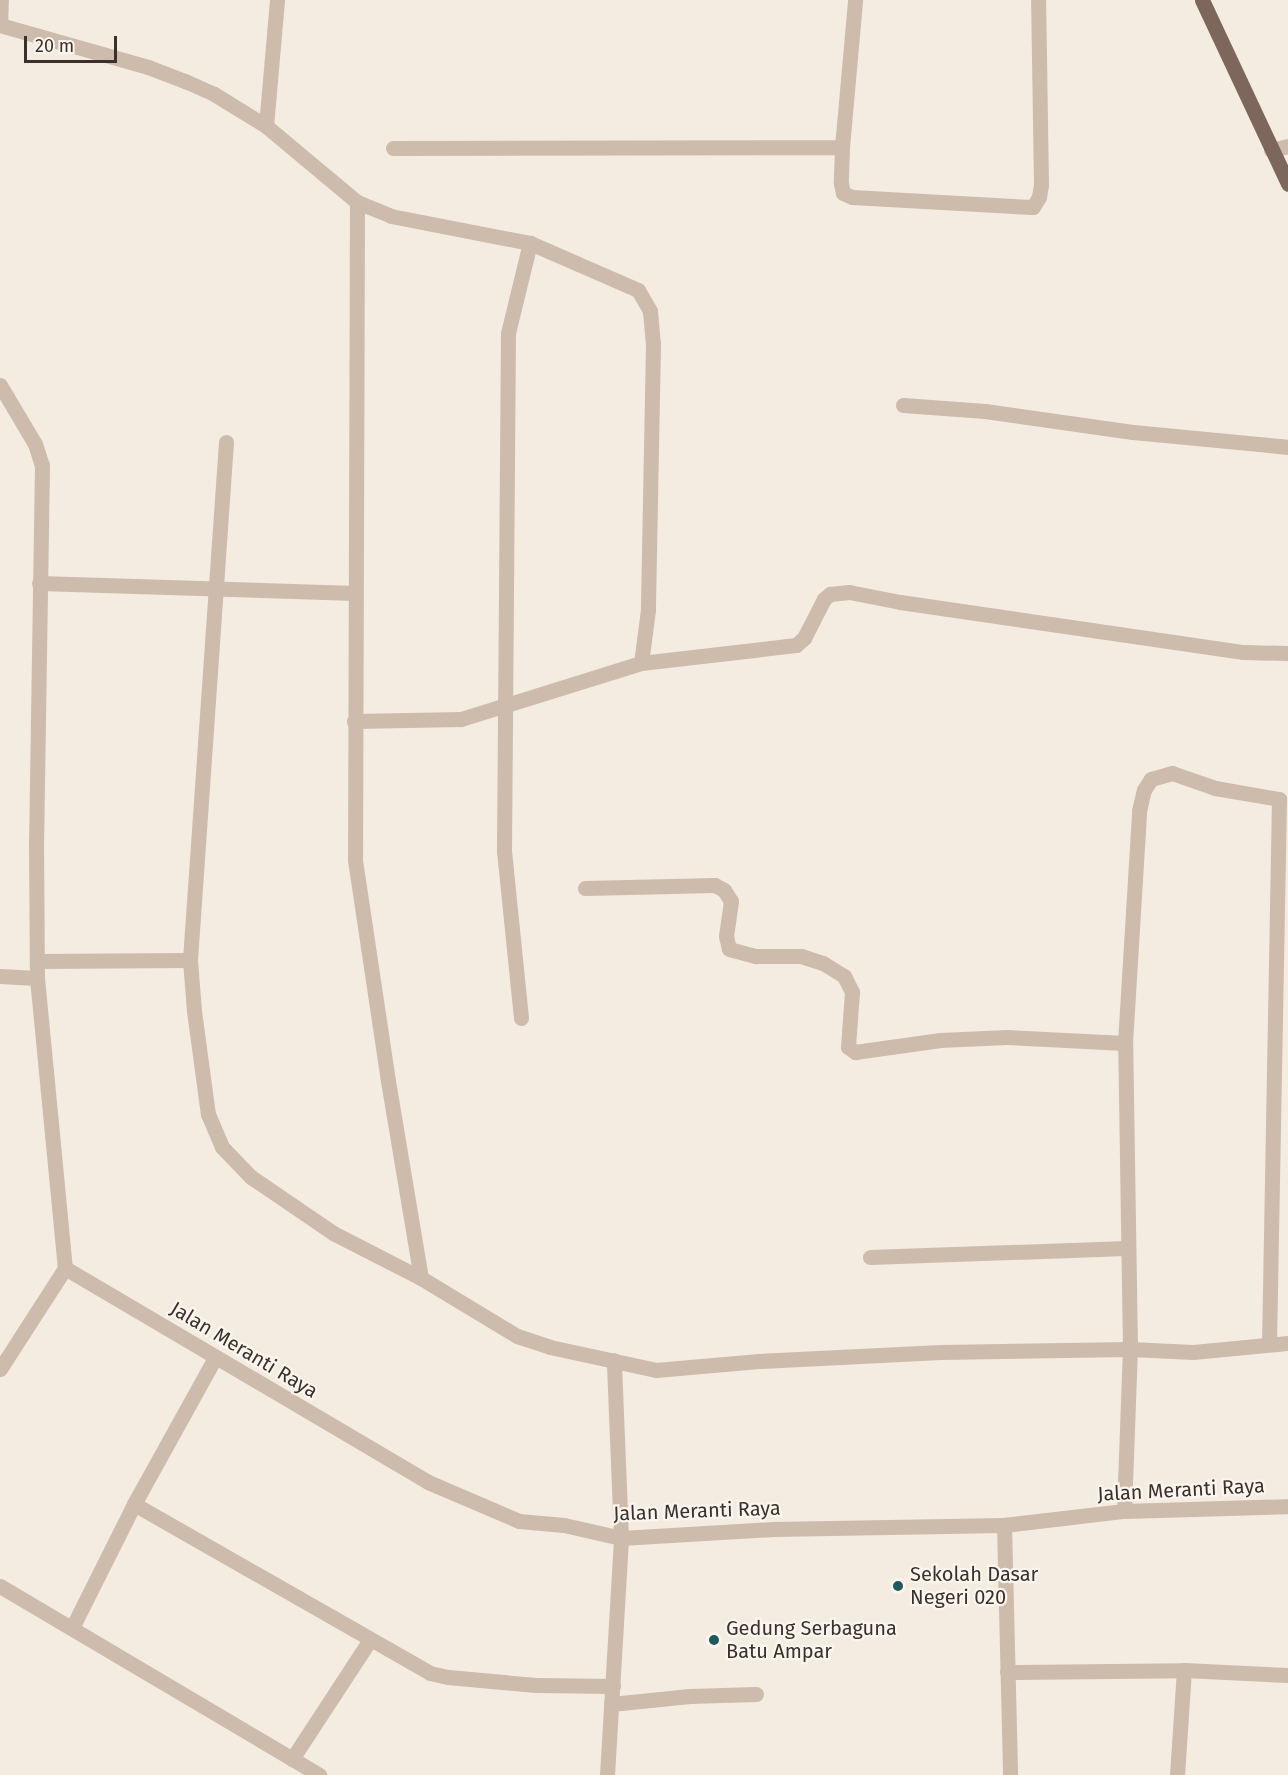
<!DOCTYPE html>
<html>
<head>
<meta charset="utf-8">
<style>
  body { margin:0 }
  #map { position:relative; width:1288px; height:1775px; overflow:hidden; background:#f4ebe1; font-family:"Fira Sans",sans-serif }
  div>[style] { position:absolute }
  .minor>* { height:15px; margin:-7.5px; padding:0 7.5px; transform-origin:7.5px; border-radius:7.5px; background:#cdbbac }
  .major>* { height:15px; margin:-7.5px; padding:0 7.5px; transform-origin:7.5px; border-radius:7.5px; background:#7d675c }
  .dots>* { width:16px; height:16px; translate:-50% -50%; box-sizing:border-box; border:3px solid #fbf5ee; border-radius:50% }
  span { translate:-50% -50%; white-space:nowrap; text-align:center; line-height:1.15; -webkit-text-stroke:4.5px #fbf5ee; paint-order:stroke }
  .street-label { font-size:20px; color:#3b302b }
  .poi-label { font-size:20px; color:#3b302b }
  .left { translate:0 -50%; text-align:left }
  .scale { position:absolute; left:24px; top:36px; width:93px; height:27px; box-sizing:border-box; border:3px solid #3b302b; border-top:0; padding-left:8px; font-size:18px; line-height:21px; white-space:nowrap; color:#3b302b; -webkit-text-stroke:4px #fbf5ee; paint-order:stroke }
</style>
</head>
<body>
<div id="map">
  <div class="minor">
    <i style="left:0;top:25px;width:154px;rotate:15.8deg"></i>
    <i style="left:148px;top:67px;width:40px;rotate:21deg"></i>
    <i style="left:185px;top:81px;width:32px;rotate:24deg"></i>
    <i style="left:214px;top:94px;width:61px;rotate:31.6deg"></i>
    <i style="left:266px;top:126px;width:119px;rotate:39.9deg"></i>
    <i style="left:357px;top:202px;width:37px;rotate:22deg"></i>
    <i style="left:391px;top:216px;width:142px;rotate:11deg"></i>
    <i style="left:530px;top:243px;width:118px;rotate:23.5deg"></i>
    <i style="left:638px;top:290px;width:24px;rotate:60deg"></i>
    <i style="left:650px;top:311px;width:33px;rotate:85deg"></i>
    <i style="left:653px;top:344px;width:266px;rotate:91.1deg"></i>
    <i style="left:648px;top:610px;width:53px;rotate:97.5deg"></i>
    <i style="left:641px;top:663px;width:189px;rotate:162.7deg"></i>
    <i style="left:461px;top:719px;width:107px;rotate:178.9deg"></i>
    <i style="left:0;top:25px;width:25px;rotate:-88deg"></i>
    <i style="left:266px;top:126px;width:126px;rotate:-85deg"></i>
    <i style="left:842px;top:147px;width:36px;rotate:92deg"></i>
    <i style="left:841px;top:183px;width:10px;rotate:79deg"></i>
    <i style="left:843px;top:193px;width:10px;rotate:24deg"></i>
    <i style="left:852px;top:197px;width:181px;rotate:3.2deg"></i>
    <i style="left:1033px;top:207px;width:12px;rotate:-59deg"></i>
    <i style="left:1039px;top:197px;width:12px;rotate:-81deg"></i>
    <i style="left:1041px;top:185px;width:185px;rotate:-90.9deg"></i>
    <i style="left:393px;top:148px;width:449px;rotate:-0.1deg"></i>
    <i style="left:842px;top:147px;width:148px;rotate:-84.9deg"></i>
    <i style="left:1271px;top:150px;width:17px;rotate:-13deg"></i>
    <i style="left:357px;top:202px;width:658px;rotate:90.17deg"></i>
    <i style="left:355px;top:860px;width:223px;rotate:81.5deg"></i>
    <i style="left:388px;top:1081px;width:200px;rotate:80.5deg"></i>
    <i style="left:0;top:385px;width:69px;rotate:59.3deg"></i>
    <i style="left:35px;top:444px;width:22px;rotate:72deg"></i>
    <i style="left:42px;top:465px;width:376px;rotate:90.9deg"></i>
    <i style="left:36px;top:841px;width:137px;rotate:89.6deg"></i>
    <i style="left:37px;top:978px;width:291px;rotate:84.5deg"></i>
    <i style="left:903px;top:405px;width:82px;rotate:4.2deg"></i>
    <i style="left:985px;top:411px;width:149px;rotate:8.1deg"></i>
    <i style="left:1133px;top:432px;width:156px;rotate:5.5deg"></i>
    <i style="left:226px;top:442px;width:519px;rotate:93.98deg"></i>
    <i style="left:190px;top:960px;width:51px;rotate:85.5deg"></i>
    <i style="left:194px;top:1011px;width:104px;rotate:82.3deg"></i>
    <i style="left:208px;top:1114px;width:36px;rotate:67deg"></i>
    <i style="left:222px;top:1147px;width:42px;rotate:46deg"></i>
    <i style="left:251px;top:1177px;width:99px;rotate:34.3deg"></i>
    <i style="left:333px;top:1233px;width:99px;rotate:27.1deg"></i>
    <i style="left:421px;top:1278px;width:112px;rotate:31.1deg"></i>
    <i style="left:517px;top:1336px;width:35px;rotate:18deg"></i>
    <i style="left:550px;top:1347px;width:108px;rotate:12.2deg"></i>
    <i style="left:656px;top:1370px;width:103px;rotate:-5deg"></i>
    <i style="left:759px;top:1361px;width:182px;rotate:-2.8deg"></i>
    <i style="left:941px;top:1352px;width:189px;rotate:-0.9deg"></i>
    <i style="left:1130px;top:1349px;width:63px;rotate:2.7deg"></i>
    <i style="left:1193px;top:1352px;width:95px;rotate:-5.4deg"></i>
    <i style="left:39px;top:583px;width:316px;rotate:1.8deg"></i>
    <i style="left:641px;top:663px;width:156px;rotate:-6.6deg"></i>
    <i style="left:796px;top:645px;width:11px;rotate:-41deg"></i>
    <i style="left:804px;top:638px;width:44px;rotate:-62.9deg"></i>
    <i style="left:824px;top:599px;width:8px;rotate:-40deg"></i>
    <i style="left:830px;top:594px;width:19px;rotate:-6deg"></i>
    <i style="left:849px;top:592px;width:52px;rotate:11.1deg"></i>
    <i style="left:900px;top:602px;width:347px;rotate:8.3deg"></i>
    <i style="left:1243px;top:652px;width:45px;rotate:1.3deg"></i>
    <i style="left:585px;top:888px;width:130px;rotate:-1.3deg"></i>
    <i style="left:715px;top:885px;width:10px;rotate:29deg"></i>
    <i style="left:724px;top:890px;width:13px;rotate:58deg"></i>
    <i style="left:731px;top:901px;width:35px;rotate:98deg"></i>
    <i style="left:726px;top:936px;width:13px;rotate:77deg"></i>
    <i style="left:729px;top:949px;width:28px;rotate:15deg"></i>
    <i style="left:756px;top:956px;width:45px"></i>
    <i style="left:801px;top:956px;width:23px;rotate:18deg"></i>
    <i style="left:823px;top:963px;width:25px;rotate:32deg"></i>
    <i style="left:844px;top:976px;width:18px;rotate:63deg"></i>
    <i style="left:852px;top:992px;width:55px;rotate:94.2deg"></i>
    <i style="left:848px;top:1047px;width:9px;rotate:36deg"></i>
    <i style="left:855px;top:1052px;width:86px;rotate:-8deg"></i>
    <i style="left:940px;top:1040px;width:67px;rotate:-2.6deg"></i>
    <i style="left:1007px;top:1037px;width:118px;rotate:2.9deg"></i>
    <i style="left:37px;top:961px;width:153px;rotate:-0.4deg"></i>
    <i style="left:0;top:976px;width:37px;rotate:3deg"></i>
    <i style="left:521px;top:1018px;width:167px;rotate:-95.8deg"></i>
    <i style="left:504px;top:852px;width:519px;rotate:-89.56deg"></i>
    <i style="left:508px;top:333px;width:93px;rotate:-76.3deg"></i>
    <i style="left:870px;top:1257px;width:257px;rotate:-2deg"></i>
    <i style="left:65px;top:1268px;width:421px;rotate:30.5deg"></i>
    <i style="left:428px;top:1482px;width:99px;rotate:23.2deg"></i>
    <i style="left:519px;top:1521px;width:45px;rotate:5.1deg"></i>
    <i style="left:564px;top:1525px;width:58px;rotate:12.8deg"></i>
    <i style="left:621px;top:1538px;width:153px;rotate:-3.4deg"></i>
    <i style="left:774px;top:1529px;width:230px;rotate:-1deg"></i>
    <i style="left:1004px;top:1525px;width:121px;rotate:-6.7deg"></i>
    <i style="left:1124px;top:1511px;width:164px;rotate:-1.7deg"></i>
    <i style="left:0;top:1369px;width:120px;rotate:-57.2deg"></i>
    <i style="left:134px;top:1504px;width:341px;rotate:29.7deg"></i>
    <i style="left:430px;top:1673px;width:18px;rotate:13deg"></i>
    <i style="left:448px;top:1677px;width:88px;rotate:5.2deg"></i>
    <i style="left:536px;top:1685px;width:77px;rotate:0.7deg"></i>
    <i style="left:1124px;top:1511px;width:162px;rotate:-87.9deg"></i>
    <i style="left:1130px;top:1349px;width:306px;rotate:-90.9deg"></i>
    <i style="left:1125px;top:1043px;width:232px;rotate:-86.5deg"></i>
    <i style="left:1139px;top:811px;width:22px;rotate:-77deg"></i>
    <i style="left:1144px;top:790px;width:13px;rotate:-58deg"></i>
    <i style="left:1151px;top:779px;width:22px;rotate:-16deg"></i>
    <i style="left:1172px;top:773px;width:46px;rotate:19.2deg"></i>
    <i style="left:1215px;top:788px;width:65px;rotate:9.8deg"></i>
    <i style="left:1279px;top:799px;width:545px;rotate:91.05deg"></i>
    <i style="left:1004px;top:1525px;width:250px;rotate:88.6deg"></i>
    <i style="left:0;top:1586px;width:371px;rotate:30.6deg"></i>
    <i style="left:73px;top:1626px;width:136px;rotate:-63.4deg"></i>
    <i style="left:134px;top:1504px;width:167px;rotate:-61deg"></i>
    <i style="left:1007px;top:1672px;width:177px;rotate:-0.6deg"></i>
    <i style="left:611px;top:1704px;width:79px;rotate:-5.8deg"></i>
    <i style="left:690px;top:1696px;width:66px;rotate:-1.7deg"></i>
    <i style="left:292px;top:1759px;width:142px;rotate:-56.8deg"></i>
    <i style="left:607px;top:1775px;width:237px;rotate:-86.6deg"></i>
    <i style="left:621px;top:1538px;width:178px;rotate:-92.3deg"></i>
    <i style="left:1177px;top:1775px;width:105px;rotate:-86.2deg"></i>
    <i style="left:1184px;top:1670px;width:104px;rotate:2.8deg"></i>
  </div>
  <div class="major">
    <i style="left:1202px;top:0;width:203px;rotate:64.9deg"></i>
  </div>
  <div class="dots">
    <i style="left:898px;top:1586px;background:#1f5a5e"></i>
    <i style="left:714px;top:1640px;background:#1f5a5e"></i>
  </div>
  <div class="street-label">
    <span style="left:244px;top:1350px;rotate:31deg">Jalan Meranti Raya</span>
    <span style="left:1181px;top:1490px;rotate:-3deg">Jalan Meranti Raya</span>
    <span style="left:697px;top:1511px;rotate:-2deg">Jalan Meranti Raya</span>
  </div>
  <div class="poi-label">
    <span class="left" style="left:910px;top:1586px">Sekolah Dasar<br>Negeri 020</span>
    <span class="left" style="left:726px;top:1640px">Gedung Serbaguna<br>Batu Ampar</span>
  </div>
  <div class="scale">20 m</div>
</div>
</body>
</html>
